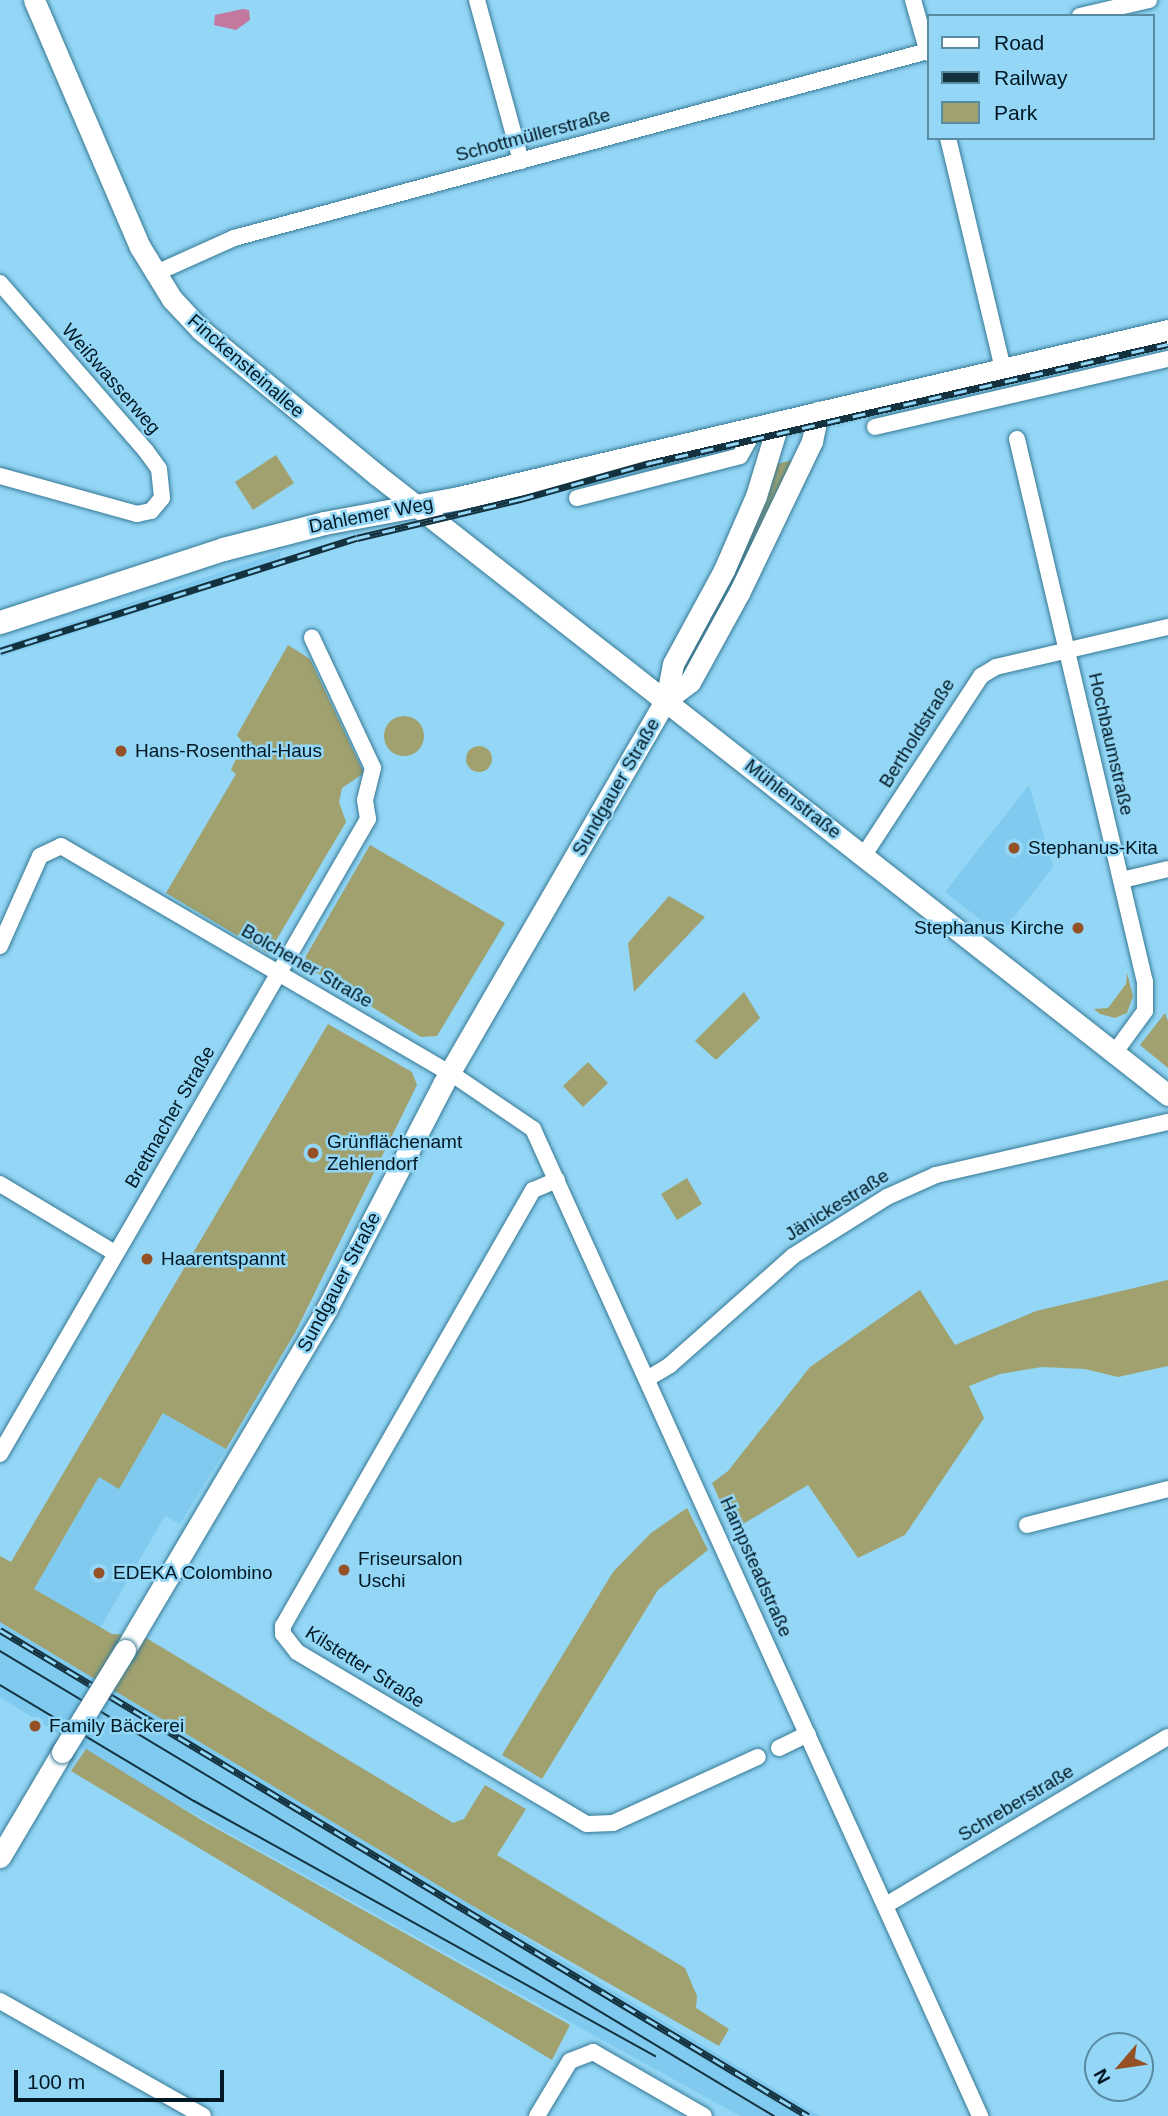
<!DOCTYPE html>
<html>
<head>
<meta charset="utf-8">
<style>
  body { margin:0 }
  #map { position:relative; width:1168px; height:2116px; overflow:hidden; background:#93d6f5; font-family:Arial,sans-serif }
  div>[style] { position:absolute }
  .built>* { inset:0; background:#7fcaee }
  .green>* { inset:0; background:#a0a16e }
  .round { border-radius:50% }
  .water>* { inset:0; background:#c3789d }
  .roads { filter:drop-shadow(0 0 2px #367995) drop-shadow(0 0 2px #367995) }
  .minor>* { height:16px; margin:-8px; padding:0 8px; transform-origin:8px; border-radius:8px; background:#fff }
  .tertiary>* { height:21px; margin:-10.5px; padding:0 10.5px; transform-origin:10.5px; border-radius:10.5px; background:#fff }
  .secondary>* { height:23px; margin:-11.5px; padding:0 11.5px; transform-origin:11.5px; border-radius:11.5px; background:#fff }
  .tram>* { height:2px; margin:-1px; padding:0 1px; transform-origin:1px; border-radius:1px; background:#13313f }
  .rail>* { height:7px; margin-top:-3.5px; transform-origin:0; background:repeating-linear-gradient(90deg,#93d6f5 0 13px,#13313f 0 26px); box-sizing:border-box; border-block:2px solid #13313f }
  .bridges { filter:drop-shadow(0 0 2px #367995) drop-shadow(0 0 2px #367995) }
  .tertiary-bridge>* { height:21px; margin:-10.5px; padding:0 10.5px; transform-origin:10.5px; border-radius:10.5px; background:#fff }
  .dots>* { width:19px; height:19px; translate:-50% -50%; box-sizing:border-box; border:4px solid #93d6f5; border-radius:50% }
  span { translate:-50% -50%; white-space:nowrap; text-align:center; line-height:1.15; -webkit-text-stroke:5px #93d6f5; paint-order:stroke }
  .street-label { font-size:19px; color:#001823 }
  .poi-label { font-size:19px; color:#001823 }
  .left { translate:0 -50%; text-align:left }
  .right { translate:-100% -50%; text-align:right }
  .legend { position:absolute; left:927px; top:14px; width:228px; height:126px; box-sizing:border-box; background:#93d6f5; border:2px solid #588aa1; margin:0; padding:9px 12px; list-style:none; font-size:21px; color:#001823 }
  .legend li { display:flex; align-items:center; gap:14px; height:35px }
  .legend b { width:35px; border:2px solid #588aa1 }
  .north { position:absolute; left:1084px; top:2032px; width:70px; height:70px; box-sizing:border-box; background:#93d6f5; border:2px solid #588aa1; border-radius:50%; rotate:241deg; font-size:19px; font-weight:700; line-height:28px; text-align:center; color:#001823 }
  .north::after { content:''; display:block; margin:auto; width:24px; height:32px; background:#955026; clip-path:polygon(50% 0,100% 100%,50% 72%,0 100%) }
  .scale { position:absolute; left:14px; top:2070px; width:210px; height:32px; box-sizing:border-box; border:4px solid #001823; border-top:0; padding-left:9px; font-size:21px; line-height:24px; white-space:nowrap; color:#001823; -webkit-text-stroke:5px #93d6f5; paint-order:stroke }
</style>
</head>
<body>
<div id="map">
  <div class="built">
    <i style="clip-path:polygon(280px 552px,281px 566px,0 657px,0 647px)"></i>
    <i style="clip-path:polygon(1029px 785px,1053px 867px,1000px 935px,945px 892px)"></i>
    <i style="clip-path:polygon(164px 1413px,226px 1449px,180px 1524px,165px 1516px,100px 1628px,34px 1589px,99px 1477px,119px 1488px)"></i>
    <i style="clip-path:polygon(0 1622px,471px 1905px,820px 2116px,740px 2116px,122px 1774px,0 1697px)"></i>
  </div>
  <div class="green">
    <i style="clip-path:polygon(276px 455px,294px 483px,253px 510px,235px 482px)"></i>
    <i style="clip-path:polygon(793px 460px,764px 524px,683px 676px,678px 673px,766px 496px,777px 464px)"></i>
    <i style="clip-path:polygon(288px 645px,310px 659px,364px 773px,342px 788px,339px 802px,346px 822px,268px 954px,166px 893px,236px 774px,231px 770px,243px 743px,237px 735px)"></i>
    <i class="round" style="left:384px;top:716px;width:40px;height:40px"></i>
    <i class="round" style="left:466px;top:746px;width:26px;height:26px"></i>
    <i style="clip-path:polygon(370px 845px,505px 923px,437px 1036px,421px 1037px,305px 966px,306px 956px)"></i>
    <i style="clip-path:polygon(669px 896px,705px 917px,634px 992px,628px 943px)"></i>
    <i style="clip-path:polygon(1127px 973px,1133px 996px,1127px 1013px,1115px 1018px,1100px 1014px,1094px 1009px,1108px 1008px,1126px 984px)"></i>
    <i style="clip-path:polygon(744px 992px,760px 1018px,716px 1060px,695px 1041px)"></i>
    <i style="clip-path:polygon(1165px 1013px,1168px 1021px,1168px 1068px,1140px 1045px)"></i>
    <i style="clip-path:polygon(328px 1024px,412px 1072px,417px 1085px,296px 1331px,226px 1449px,163px 1413px,119px 1489px,99px 1477px,34px 1589px,112px 1634px,143px 1636px,453px 1823px,464px 1819px,485px 1785px,526px 1809px,497px 1855px,685px 1968px,697px 1996px,696px 2008px,729px 2029px,719px 2046px,471px 1905px,0 1622px,0 1556px,11px 1562px)"></i>
    <i style="clip-path:polygon(588px 1062px,608px 1083px,583px 1107px,563px 1086px)"></i>
    <i style="clip-path:polygon(687px 1178px,702px 1204px,677px 1220px,661px 1194px)"></i>
    <i style="clip-path:polygon(1168px 1280px,1168px 1366px,1118px 1377px,1085px 1369px,1042px 1367px,1000px 1374px,969px 1386px,984px 1418px,905px 1535px,858px 1558px,808px 1485px,733px 1530px,712px 1483px,728px 1471px,810px 1367px,920px 1290px,955px 1345px,1036px 1311px)"></i>
    <i style="clip-path:polygon(687px 1508px,708px 1550px,658px 1590px,542px 1779px,502px 1755px,613px 1572px,651px 1533px)"></i>
    <i style="clip-path:polygon(86px 1749px,203px 1821px,570px 2025px,552px 2060px,71px 1771px)"></i>
  </div>
  <div class="water">
    <i style="clip-path:polygon(243px 9px,249px 10px,250px 20px,236px 30px,214px 25px,215px 15px)"></i>
  </div>
  <div class="roads">
    <div class="minor">
      <i style="left:477px;top:0;width:167px;rotate:74.7deg"></i>
      <i style="left:913px;top:0;width:55px;rotate:74.2deg"></i>
      <i style="left:1080px;top:16px;width:71px;rotate:-13.1deg"></i>
      <i style="left:948px;top:138px;width:237px;rotate:76.6deg"></i>
      <i style="left:154px;top:274px;width:88px;rotate:-24.2deg"></i>
      <i style="left:234px;top:238px;width:719px;rotate:-15.08deg"></i>
      <i style="left:0;top:283px;width:223px;rotate:49deg"></i>
      <i style="left:146px;top:451px;width:22px;rotate:54deg"></i>
      <i style="left:159px;top:469px;width:29px;rotate:84deg"></i>
      <i style="left:162px;top:498px;width:17px;rotate:130deg"></i>
      <i style="left:151px;top:511px;width:14px;rotate:168deg"></i>
      <i style="left:137px;top:514px;width:142px;rotate:-164.5deg"></i>
      <i style="left:875px;top:427px;width:301px;rotate:-13.1deg"></i>
      <i style="left:1017px;top:439px;width:558px;rotate:76.74deg"></i>
      <i style="left:1145px;top:982px;width:29px;rotate:90deg"></i>
      <i style="left:1145px;top:1011px;width:51px;rotate:126.2deg"></i>
      <i style="left:577px;top:498px;width:168px;rotate:-14.4deg"></i>
      <i style="left:740px;top:456px;width:18px;rotate:-61deg"></i>
      <i style="left:749px;top:440px;width:12px;rotate:-95deg"></i>
      <i style="left:864px;top:855px;width:214px;rotate:-56.8deg"></i>
      <i style="left:981px;top:676px;width:17px;rotate:-31deg"></i>
      <i style="left:996px;top:667px;width:177px;rotate:-13.1deg"></i>
      <i style="left:1122px;top:880px;width:47px;rotate:-13.4deg"></i>
      <i style="left:0;top:946px;width:98px;rotate:-66deg"></i>
      <i style="left:40px;top:856px;width:23px;rotate:-25deg"></i>
      <i style="left:61px;top:846px;width:456px;rotate:30.3deg"></i>
      <i style="left:455px;top:1076px;width:94px;rotate:34.2deg"></i>
      <i style="left:533px;top:1129px;width:1084px;rotate:65.63deg"></i>
      <i style="left:557px;top:1180px;width:26px;rotate:157deg"></i>
      <i style="left:533px;top:1190px;width:503px;rotate:119.83deg"></i>
      <i style="left:283px;top:1626px;width:8px;rotate:90deg"></i>
      <i style="left:283px;top:1634px;width:23px;rotate:52deg"></i>
      <i style="left:297px;top:1652px;width:337px;rotate:30.7deg"></i>
      <i style="left:587px;top:1824px;width:26px;rotate:-2deg"></i>
      <i style="left:613px;top:1823px;width:159px;rotate:-24.5deg"></i>
      <i style="left:0;top:1184px;width:134px;rotate:31deg"></i>
      <i style="left:647px;top:1379px;width:27px;rotate:-31deg"></i>
      <i style="left:670px;top:1365px;width:164px;rotate:-41.5deg"></i>
      <i style="left:793px;top:1256px;width:111px;rotate:-32.1deg"></i>
      <i style="left:887px;top:1197px;width:54px;rotate:-24.2deg"></i>
      <i style="left:936px;top:1175px;width:238px;rotate:-12.9deg"></i>
      <i style="left:0;top:1454px;width:734px;rotate:-59.91deg"></i>
      <i style="left:368px;top:819px;width:19px;rotate:-99deg"></i>
      <i style="left:365px;top:800px;width:33px;rotate:-76deg"></i>
      <i style="left:373px;top:768px;width:144px;rotate:-115.1deg"></i>
      <i style="left:1027px;top:1525px;width:146px;rotate:-14.3deg"></i>
      <i style="left:779px;top:1748px;width:32px;rotate:-26deg"></i>
      <i style="left:886px;top:1905px;width:328px;rotate:-30.8deg"></i>
      <i style="left:0;top:2001px;width:233px;rotate:29.5deg"></i>
      <i style="left:537px;top:2116px;width:64px;rotate:-59deg"></i>
      <i style="left:570px;top:2061px;width:25px;rotate:-21deg"></i>
      <i style="left:593px;top:2052px;width:128px;rotate:30deg"></i>
    </div>
    <div class="tertiary">
      <i style="left:34px;top:0;width:269px;rotate:66.8deg"></i>
      <i style="left:140px;top:247px;width:61px;rotate:58.4deg"></i>
      <i style="left:172px;top:299px;width:42px;rotate:46.9deg"></i>
      <i style="left:201px;top:330px;width:228px;rotate:39.5deg"></i>
      <i style="left:377px;top:475px;width:1005px;rotate:38.09deg"></i>
      <i style="left:666px;top:700px;width:30px;rotate:-37deg"></i>
      <i style="left:690px;top:682px;width:102px;rotate:-61.2deg"></i>
      <i style="left:739px;top:593px;width:169px;rotate:-64.3deg"></i>
      <i style="left:812px;top:441px;width:30px;rotate:-78deg"></i>
      <i style="left:125px;top:1650px;width:397px;rotate:-59.4deg"></i>
      <i style="left:327px;top:1308px;width:252px;rotate:-62.6deg"></i>
      <i style="left:443px;top:1084px;width:444px;rotate:-59.9deg"></i>
      <i style="left:666px;top:700px;width:37px;rotate:-79deg"></i>
      <i style="left:673px;top:664px;width:107px;rotate:-61.5deg"></i>
      <i style="left:724px;top:570px;width:81px;rotate:-66.6deg"></i>
      <i style="left:756px;top:496px;width:78px;rotate:-73deg"></i>
      <i style="left:0;top:1857px;width:122px;rotate:-59.4deg"></i>
    </div>
    <div class="secondary">
      <i style="left:0;top:622px;width:235px;rotate:-18.1deg"></i>
      <i style="left:223px;top:549px;width:104px;rotate:-14.4deg"></i>
      <i style="left:324px;top:523px;width:137px;rotate:-10.5deg"></i>
      <i style="left:459px;top:498px;width:728px;rotate:-13.25deg"></i>
    </div>
  </div>
  <div class="tram">
    <i style="left:0;top:1651px;width:903px;rotate:31deg"></i>
    <i style="left:0;top:1685px;width:226px;rotate:30.9deg"></i>
    <i style="left:194px;top:1801px;width:527px;rotate:28.95deg"></i>
  </div>
  <div class="rail">
    <i style="left:0;top:651px;width:374px;rotate:-17.6deg"></i>
    <i style="left:357px;top:538px;width:169px;rotate:-13.4deg"></i>
    <i style="left:521px;top:499px;width:134px;rotate:-15.6deg"></i>
    <i style="left:650px;top:463px;width:531px;rotate:-12.94deg"></i>
    <i style="left:0;top:1630px;width:943px;rotate:31.03deg"></i>
  </div>
  <div class="bridges">
    <div class="tertiary-bridge">
      <i style="left:62px;top:1752px;width:120px;rotate:-58.3deg"></i>
    </div>
  </div>
  <div class="dots">
    <i style="left:121px;top:751px;background:#955026"></i>
    <i style="left:1014px;top:848px;background:#955026"></i>
    <i style="left:1078px;top:928px;background:#955026"></i>
    <i style="left:313px;top:1153px;background:#955026"></i>
    <i style="left:147px;top:1259px;background:#955026"></i>
    <i style="left:344px;top:1570px;background:#955026"></i>
    <i style="left:99px;top:1573px;background:#955026"></i>
    <i style="left:35px;top:1726px;background:#955026"></i>
  </div>
  <div class="street-label">
    <span style="left:533px;top:135px;rotate:-15deg">Schottmüllerstraße</span>
    <span style="left:246px;top:366px;rotate:41deg">Finckensteinallee</span>
    <span style="left:111px;top:379px;rotate:49deg">Weißwasserweg</span>
    <span style="left:371px;top:515px;rotate:-11deg">Dahlemer Weg</span>
    <span style="left:917px;top:733px;rotate:-58deg">Bertholdstraße</span>
    <span style="left:1111px;top:744px;rotate:77deg">Hochbaumstraße</span>
    <span style="left:616px;top:787px;rotate:-60deg">Sundgauer Straße</span>
    <span style="left:793px;top:799px;rotate:38deg">Mühlenstraße</span>
    <span style="left:307px;top:966px;rotate:30deg">Bolchener Straße</span>
    <span style="left:170px;top:1117px;rotate:-60deg">Brettnacher Straße</span>
    <span style="left:837px;top:1205px;rotate:-32deg">Jänickestraße</span>
    <span style="left:339px;top:1282px;rotate:-62deg">Sundgauer Straße</span>
    <span style="left:756px;top:1567px;rotate:66deg">Hampsteadstraße</span>
    <span style="left:365px;top:1667px;rotate:32deg">Kilstetter Straße</span>
    <span style="left:1016px;top:1803px;rotate:-31deg">Schreberstraße</span>
  </div>
  <div class="poi-label">
    <span class="left" style="left:135px;top:751px">Hans-Rosenthal-Haus</span>
    <span class="left" style="left:1028px;top:848px">Stephanus-Kita</span>
    <span class="right" style="left:1064px;top:928px">Stephanus Kirche</span>
    <span class="left" style="left:327px;top:1153px">Grünflächenamt<br>Zehlendorf</span>
    <span class="left" style="left:161px;top:1259px">Haarentspannt</span>
    <span class="left" style="left:358px;top:1570px">Friseursalon<br>Uschi</span>
    <span class="left" style="left:113px;top:1573px">EDEKA Colombino</span>
    <span class="left" style="left:49px;top:1726px">Family Bäckerei</span>
  </div>
  <ul class="legend">
  <li><b style="height:9px;background:#fff"></b>Road</li>
  <li><b style="height:9px;background:#13313f"></b>Railway</li>
  <li><b style="height:19px;background:#a0a16e"></b>Park</li>
  </ul>
  <div class="north">N</div>
  <div class="scale">100 m</div>
</div>
</body>
</html>
